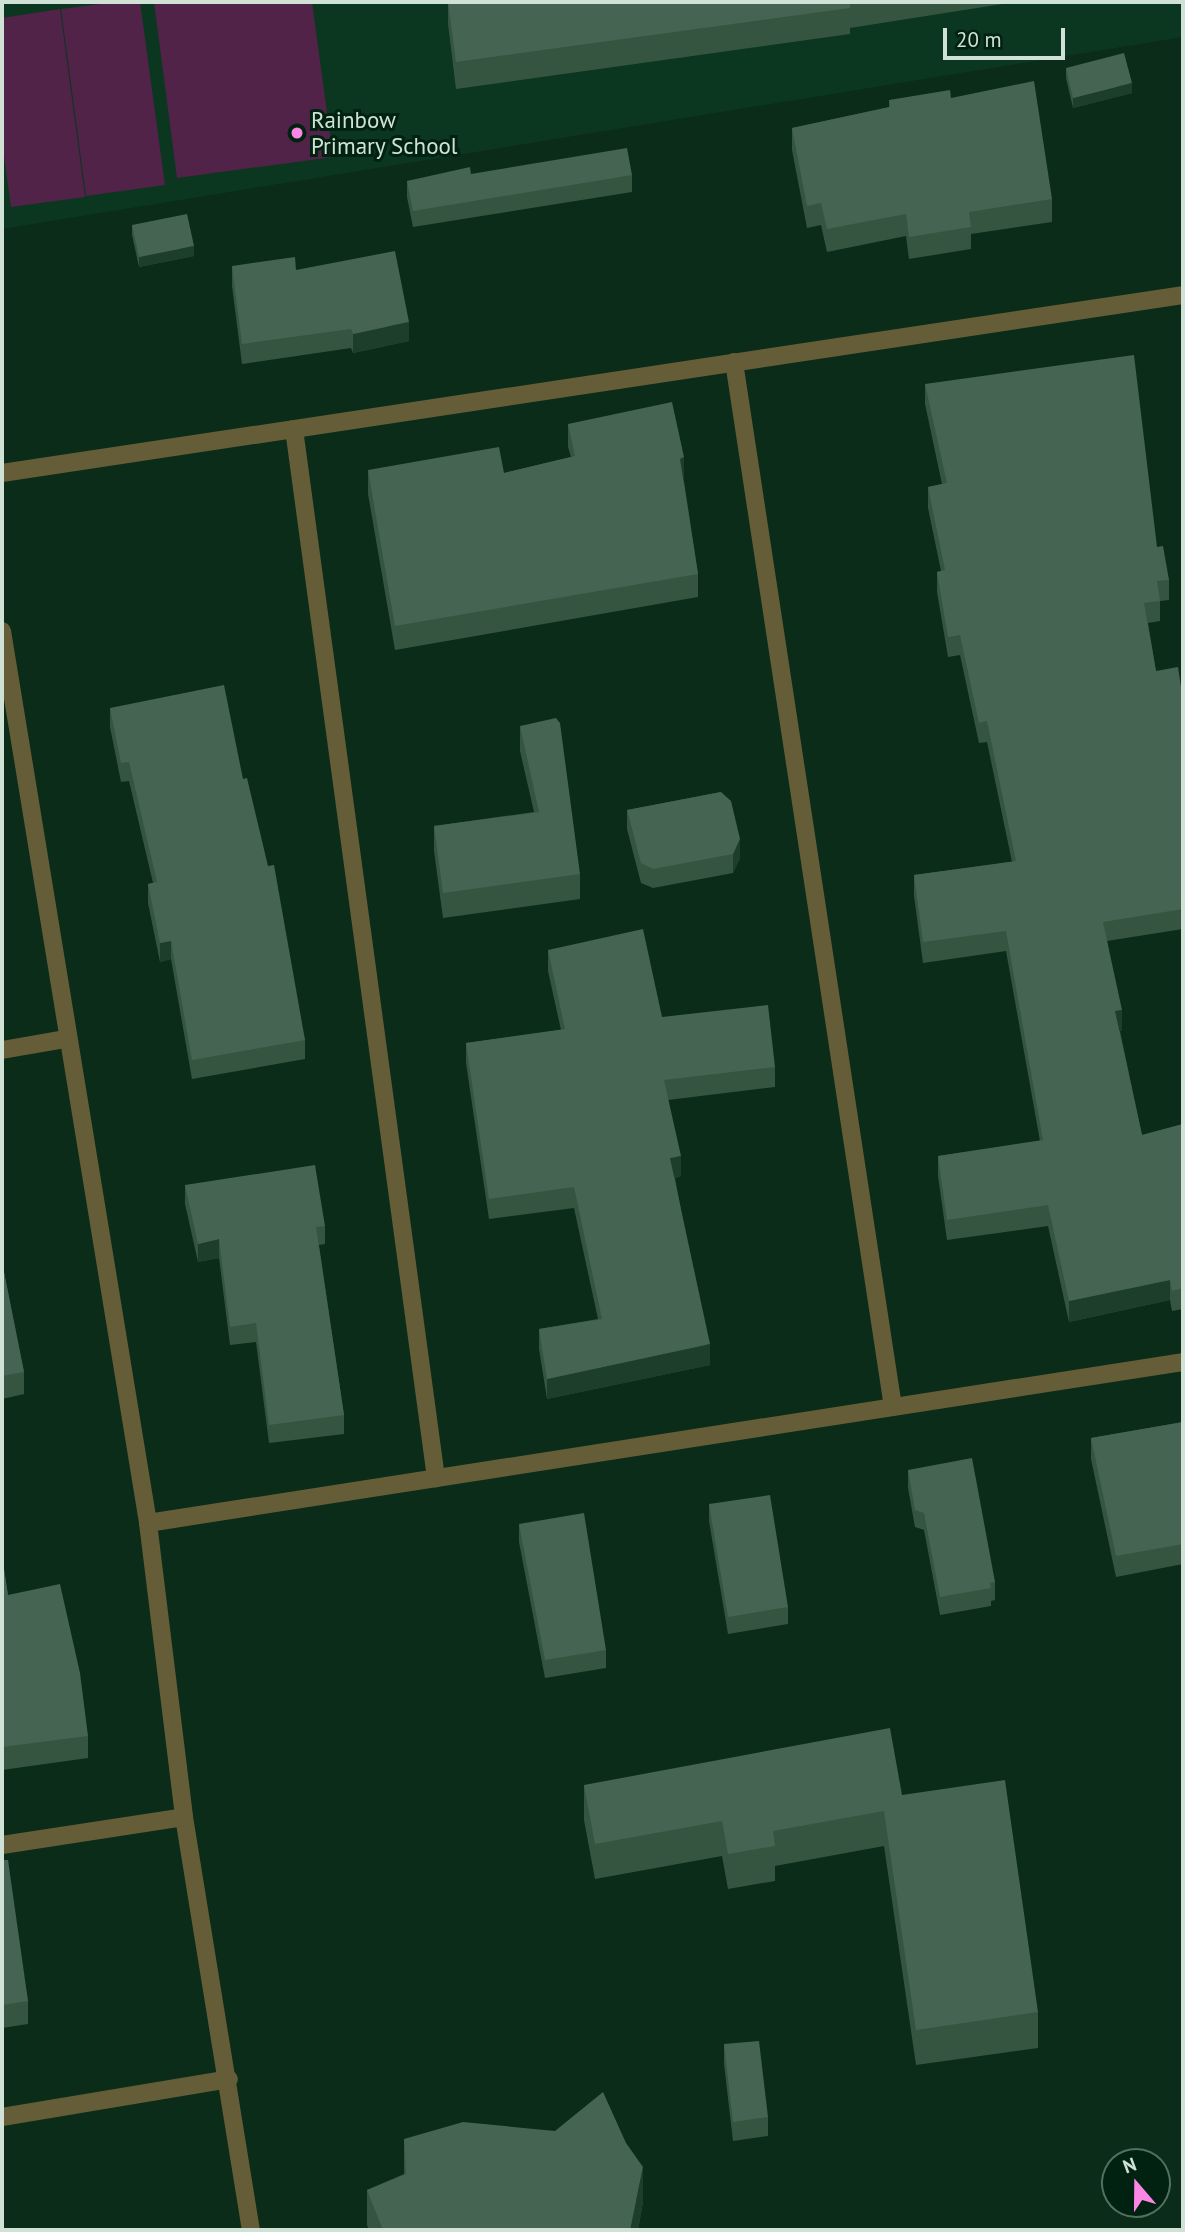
<!DOCTYPE html>
<html>
<head>
<meta charset="utf-8">
<style>
  body { margin:0 }
  #map { position:relative; width:1185px; height:2232px; overflow:hidden; background:#0a2c19; font-family:"PT Sans",sans-serif }
  div>[style] { position:absolute }
  .built>* { inset:0; background:#0b361f }
  .green>* { inset:0; background:#522349 }
  .minor>* { height:18px; margin:-9px; padding:0 9px; transform-origin:9px; border-radius:9px; background:#655c38 }
  .wall>* { inset:0; background:#355541 }
  .shaded-wall>* { inset:0; background:#1d3e2a }
  .building>* { inset:0; background:#456451 }
  .dots>* { width:19px; height:19px; translate:-50% -50%; box-sizing:border-box; border:4px solid #012210; border-radius:50% }
  span { translate:-50% -50%; white-space:nowrap; text-align:center; line-height:1.15; -webkit-text-stroke:6px #012210; paint-order:stroke }
  .poi-label { font-size:23px; color:#cfe2d5 }
  .left { translate:0 -50%; text-align:left }
  .frame { position:absolute; inset:0; border:4px solid #cfe2d5; pointer-events:none }
  .north { position:absolute; left:1101px; top:2148px; width:70px; height:70px; box-sizing:border-box; background:#012210; border:2px solid #536f5f; border-radius:50%; rotate:340deg; font-size:19px; font-weight:700; line-height:28px; text-align:center; color:#cfe2d5 }
  .north::after { content:''; display:block; margin:auto; width:24px; height:32px; background:#fc86e4; clip-path:polygon(50% 0,100% 100%,50% 72%,0 100%) }
  .scale { position:absolute; left:943px; top:28px; width:122px; height:32px; box-sizing:border-box; border:4px solid #cfe2d5; border-top:0; padding-left:9px; font-size:21px; line-height:24px; white-space:nowrap; color:#cfe2d5; -webkit-text-stroke:5px #012210; paint-order:stroke }
</style>
</head>
<body>
<div id="map">
  <div class="built">
    <i style="clip-path:polygon(2px 2px,1183px 2px,1183px 37px,2px 229px)"></i>
  </div>
  <div class="green">
    <i style="clip-path:polygon(116px 2px,140px 2px,165px 185px,86px 196px,61px 9px)"></i>
    <i style="clip-path:polygon(154px 2px,312px 2px,333px 157px,177px 178px)"></i>
    <i style="clip-path:polygon(60px 9px,85px 197px,11px 207px,2px 141px,2px 18px)"></i>
  </div>
  <div class="minor">
    <i style="left:734px;top:362px;width:1057px;rotate:81.35deg"></i>
    <i style="left:294px;top:429px;width:1059px;rotate:82.29deg"></i>
    <i style="left:2px;top:473px;width:1194px;rotate:-8.57deg"></i>
    <i style="left:2px;top:631px;width:904px;rotate:80.7deg"></i>
    <i style="left:148px;top:1523px;width:296px;rotate:83deg"></i>
    <i style="left:184px;top:1817px;width:418px;rotate:80.8deg"></i>
    <i style="left:2px;top:1050px;width:65px;rotate:-9.8deg"></i>
    <i style="left:148px;top:1523px;width:1047px;rotate:-8.84deg"></i>
    <i style="left:2px;top:1845px;width:184px;rotate:-8.7deg"></i>
    <i style="left:2px;top:2117px;width:230px;rotate:-9.5deg"></i>
  </div>
  <div class="wall">
    <i style="clip-path:polygon(448px 2px,1015px 2px,850px 28px,850px 34px,456px 89px,448px 24px)"></i>
    <i style="clip-path:polygon(1066px 68px,1132px 93px,1073px 108px,1066px 78px)"></i>
    <i style="clip-path:polygon(951px 98px,1052px 199px,1052px 222px,971px 234px,971px 249px,909px 259px,906px 236px,827px 252px,821px 225px,807px 228px,792px 150px,792px 128px,889px 107px,889px 100px)"></i>
    <i style="clip-path:polygon(471px 174px,632px 175px,632px 192px,413px 227px,407px 197px,407px 181px)"></i>
    <i style="clip-path:polygon(132px 225px,194px 256px,139px 267px,132px 235px)"></i>
    <i style="clip-path:polygon(232px 266px,296px 270px,409px 341px,353px 353px,351px 348px,242px 364px,232px 286px)"></i>
    <i style="clip-path:polygon(925px 384px,1157px 547px,1169px 580px,1169px 600px,1160px 601px,1160px 621px,1148px 623px,1156px 671px,1183px 700px,1183px 929px,1107px 941px,1122px 1030px,1120px 1031px,1142px 1135px,1183px 1124px,1183px 1309px,1172px 1311px,1170px 1300px,1069px 1322px,1048px 1226px,947px 1240px,938px 1176px,938px 1156px,1040px 1141px,1006px 951px,923px 963px,914px 896px,914px 875px,1012px 862px,987px 742px,979px 743px,960px 655px,948px 657px,937px 592px,937px 572px,941px 571px,928px 508px,928px 487px,942px 484px,925px 404px)"></i>
    <i style="clip-path:polygon(568px 424px,684px 481px,698px 574px,698px 597px,395px 650px,368px 494px,368px 470px,504px 473px,571px 457px,568px 447px)"></i>
    <i style="clip-path:polygon(110px 708px,243px 779px,305px 1040px,305px 1059px,192px 1079px,171px 959px,160px 962px,148px 903px,148px 884px,153px 883px,129px 781px,121px 782px,110px 727px)"></i>
    <i style="clip-path:polygon(520px 726px,580px 874px,580px 899px,443px 918px,434px 851px,434px 826px,534px 812px,520px 751px)"></i>
    <i style="clip-path:polygon(721px 792px,740px 858px,733px 873px,653px 888px,641px 883px,627px 829px,627px 810px)"></i>
    <i style="clip-path:polygon(548px 950px,662px 1017px,775px 1067px,775px 1087px,668px 1100px,681px 1176px,675px 1178px,710px 1365px,547px 1399px,539px 1349px,539px 1329px,598px 1319px,574px 1208px,489px 1219px,466px 1063px,466px 1043px,561px 1030px,548px 971px)"></i>
    <i style="clip-path:polygon(185px 1185px,325px 1226px,325px 1244px,319px 1245px,344px 1415px,344px 1434px,269px 1443px,256px 1342px,230px 1345px,219px 1258px,198px 1262px,185px 1204px)"></i>
    <i style="clip-path:polygon(2px 1262px,24px 1372px,24px 1394px,2px 1399px)"></i>
    <i style="clip-path:polygon(1183px 1422px,1183px 1564px,1116px 1577px,1091px 1459px,1091px 1438px)"></i>
    <i style="clip-path:polygon(908px 1470px,995px 1582px,995px 1600px,991px 1601px,991px 1606px,940px 1615px,924px 1530px,915px 1527px,908px 1488px)"></i>
    <i style="clip-path:polygon(709px 1504px,788px 1607px,788px 1624px,728px 1634px,709px 1521px)"></i>
    <i style="clip-path:polygon(519px 1524px,606px 1650px,606px 1668px,545px 1678px,519px 1542px)"></i>
    <i style="clip-path:polygon(2px 1556px,8px 1595px,88px 1736px,88px 1758px,2px 1770px)"></i>
    <i style="clip-path:polygon(584px 1785px,902px 1795px,1038px 2012px,1038px 2048px,916px 2065px,884px 1846px,775px 1866px,775px 1881px,728px 1889px,722px 1856px,595px 1879px,584px 1820px)"></i>
    <i style="clip-path:polygon(2px 1860px,28px 2001px,28px 2024px,2px 2028px)"></i>
    <i style="clip-path:polygon(724px 2044px,768px 2117px,768px 2136px,733px 2141px,724px 2064px)"></i>
    <i style="clip-path:polygon(404px 2139px,643px 2202px,638px 2230px,369px 2230px,367px 2225px,367px 2190px,404px 2174px)"></i>
  </div>
  <div class="shaded-wall">
    <i style="clip-path:polygon(1132px 83px,1132px 93px,1073px 108px,1073px 98px)"></i>
    <i style="clip-path:polygon(194px 246px,194px 256px,139px 267px,139px 257px)"></i>
    <i style="clip-path:polygon(409px 322px,409px 341px,353px 353px,353px 334px)"></i>
    <i style="clip-path:polygon(684px 457px,684px 481px,680px 482px,680px 459px)"></i>
    <i style="clip-path:polygon(740px 839px,740px 858px,733px 873px,733px 854px)"></i>
    <i style="clip-path:polygon(171px 941px,171px 959px,160px 962px,160px 943px)"></i>
    <i style="clip-path:polygon(1122px 1010px,1122px 1030px,1115px 1032px,1115px 1011px)"></i>
    <i style="clip-path:polygon(681px 1156px,681px 1176px,670px 1179px,670px 1158px)"></i>
    <i style="clip-path:polygon(219px 1239px,219px 1258px,198px 1262px,198px 1244px)"></i>
    <i style="clip-path:polygon(1170px 1280px,1170px 1300px,1069px 1322px,1069px 1301px)"></i>
    <i style="clip-path:polygon(710px 1344px,710px 1365px,547px 1399px,547px 1379px)"></i>
    <i style="clip-path:polygon(643px 2167px,643px 2202px,638px 2230px,630px 2230px)"></i>
  </div>
  <div class="building">
    <i style="clip-path:polygon(448px 2px,850px 2px,850px 8px,456px 62px)"></i>
    <i style="clip-path:polygon(1124px 53px,1132px 83px,1073px 98px,1066px 68px)"></i>
    <i style="clip-path:polygon(1034px 81px,1052px 199px,969px 212px,971px 227px,909px 237px,906px 214px,827px 229px,821px 203px,807px 206px,792px 128px,890px 107px,889px 100px,950px 90px,951px 98px)"></i>
    <i style="clip-path:polygon(627px 148px,632px 175px,413px 211px,407px 181px,470px 167px,471px 174px)"></i>
    <i style="clip-path:polygon(187px 214px,194px 246px,139px 257px,132px 225px)"></i>
    <i style="clip-path:polygon(395px 251px,409px 322px,353px 334px,351px 329px,242px 344px,232px 266px,295px 257px,296px 270px)"></i>
    <i style="clip-path:polygon(1134px 355px,1157px 547px,1163px 546px,1169px 580px,1157px 581px,1160px 601px,1144px 603px,1156px 671px,1178px 667px,1183px 700px,1183px 909px,1103px 922px,1122px 1010px,1115px 1011px,1142px 1135px,1183px 1124px,1183px 1288px,1172px 1291px,1170px 1280px,1069px 1301px,1048px 1205px,947px 1220px,938px 1156px,1043px 1140px,1006px 931px,923px 942px,914px 875px,1016px 861px,987px 721px,979px 723px,960px 635px,948px 637px,937px 572px,945px 570px,928px 487px,947px 483px,925px 384px)"></i>
    <i style="clip-path:polygon(672px 402px,684px 457px,680px 459px,698px 574px,395px 626px,368px 470px,499px 447px,504px 473px,575px 456px,568px 424px)"></i>
    <i style="clip-path:polygon(224px 685px,243px 779px,247px 778px,268px 866px,274px 865px,305px 1040px,192px 1060px,171px 941px,160px 943px,148px 884px,157px 882px,129px 762px,121px 763px,110px 708px)"></i>
    <i style="clip-path:polygon(556px 718px,560px 723px,580px 874px,443px 893px,434px 826px,539px 812px,520px 726px)"></i>
    <i style="clip-path:polygon(721px 792px,731px 801px,740px 839px,733px 854px,653px 869px,641px 863px,627px 810px)"></i>
    <i style="clip-path:polygon(643px 929px,662px 1017px,768px 1005px,775px 1067px,664px 1080px,681px 1156px,670px 1158px,710px 1344px,547px 1379px,539px 1329px,602px 1319px,574px 1187px,489px 1199px,466px 1043px,565px 1029px,548px 950px)"></i>
    <i style="clip-path:polygon(315px 1165px,325px 1226px,316px 1227px,344px 1415px,269px 1425px,256px 1323px,230px 1327px,219px 1239px,198px 1244px,185px 1185px)"></i>
    <i style="clip-path:polygon(2px 1262px,24px 1372px,2px 1376px)"></i>
    <i style="clip-path:polygon(1183px 1422px,1183px 1544px,1116px 1556px,1091px 1438px)"></i>
    <i style="clip-path:polygon(972px 1458px,995px 1582px,990px 1583px,991px 1588px,940px 1597px,924px 1513px,915px 1510px,908px 1470px)"></i>
    <i style="clip-path:polygon(770px 1495px,788px 1607px,728px 1617px,709px 1504px)"></i>
    <i style="clip-path:polygon(584px 1513px,606px 1650px,545px 1660px,519px 1524px)"></i>
    <i style="clip-path:polygon(2px 1556px,8px 1595px,60px 1584px,80px 1673px,88px 1736px,2px 1747px)"></i>
    <i style="clip-path:polygon(890px 1728px,902px 1795px,1005px 1780px,1038px 2012px,916px 2030px,884px 1811px,773px 1831px,775px 1846px,728px 1854px,722px 1821px,595px 1844px,584px 1785px)"></i>
    <i style="clip-path:polygon(2px 1860px,8px 1860px,28px 2001px,2px 2005px)"></i>
    <i style="clip-path:polygon(759px 2041px,768px 2117px,733px 2122px,724px 2044px)"></i>
    <i style="clip-path:polygon(603px 2092px,626px 2143px,643px 2167px,630px 2230px,383px 2230px,367px 2190px,406px 2174px,404px 2139px,463px 2122px,555px 2131px)"></i>
    <i style="clip-path:polygon(156px 2228px,156px 2230px,133px 2230px)"></i>
  </div>
  <div class="dots">
    <i style="left:297px;top:133px;background:#fc86e4"></i>
  </div>
  <div class="poi-label">
    <span class="left" style="left:311px;top:133px">Rainbow<br>Primary School</span>
  </div>
  <div class="frame"></div>
  <div class="north">N</div>
  <div class="scale">20 m</div>
</div>
</body>
</html>
